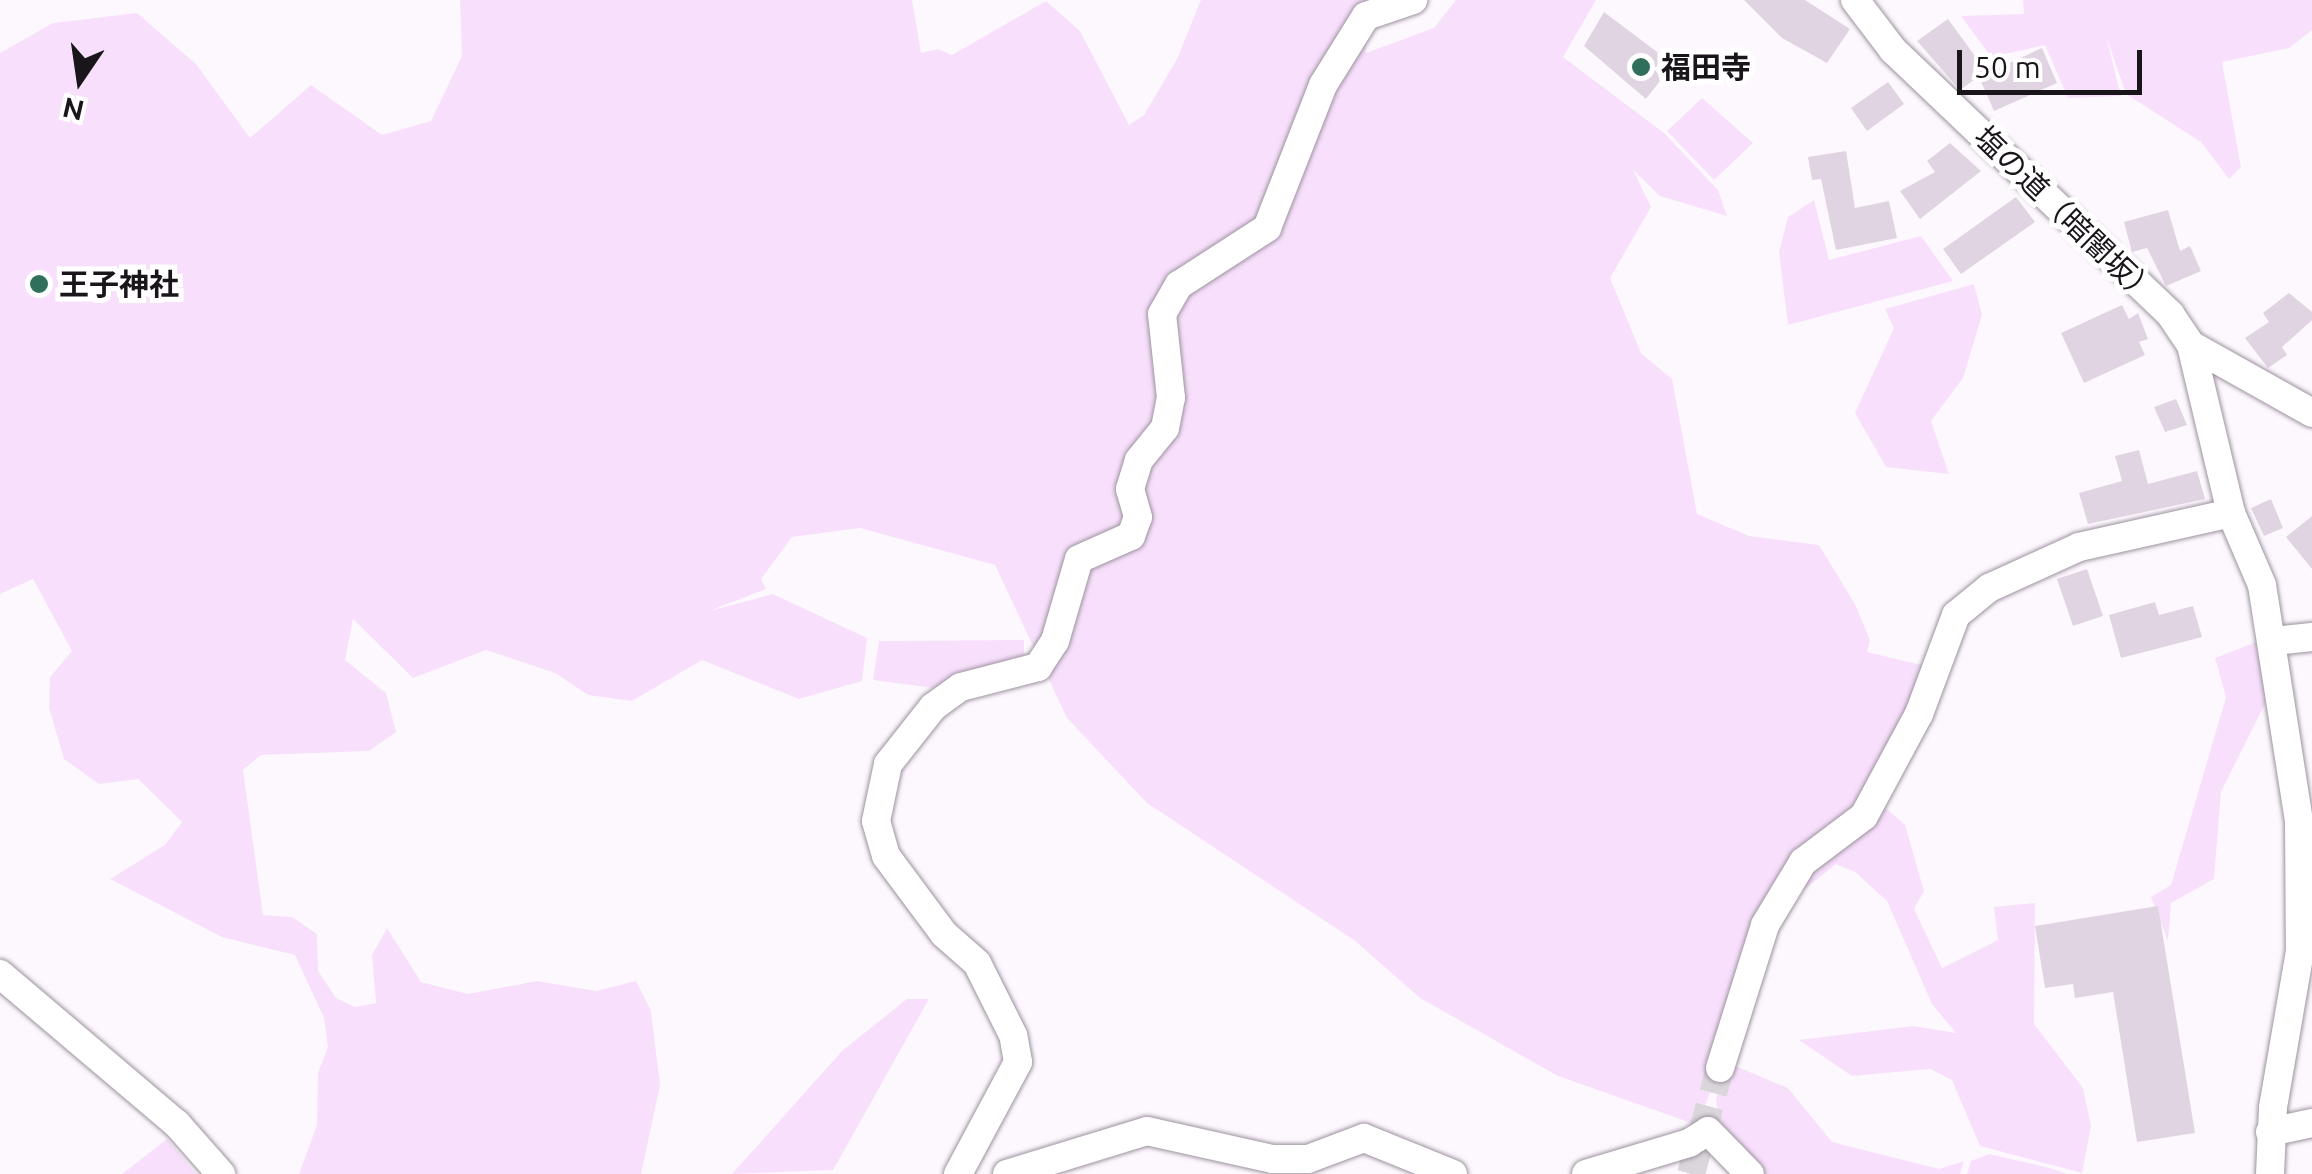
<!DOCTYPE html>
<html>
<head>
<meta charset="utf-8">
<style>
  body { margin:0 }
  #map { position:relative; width:2312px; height:1174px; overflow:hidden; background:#fdf8fe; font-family:Ubuntu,"Noto Sans JP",sans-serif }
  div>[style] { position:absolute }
  .green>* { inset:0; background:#f8e0fc }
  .building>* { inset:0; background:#e0d4e2 }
  .minor-tunnel>* { height:28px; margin-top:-14px; transform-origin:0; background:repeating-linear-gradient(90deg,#dbd6dc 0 28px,transparent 0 42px) }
  .roads { filter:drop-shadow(0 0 2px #9d929f) drop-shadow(0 0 2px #9d929f) }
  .minor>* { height:28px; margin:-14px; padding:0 14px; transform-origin:14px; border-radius:14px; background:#fff }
  .dots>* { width:28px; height:28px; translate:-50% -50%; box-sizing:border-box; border:5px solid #fff; border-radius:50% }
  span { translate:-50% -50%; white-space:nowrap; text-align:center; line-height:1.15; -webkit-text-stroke:10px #fff; paint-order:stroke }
  .poi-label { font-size:30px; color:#19151a; font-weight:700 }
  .left { translate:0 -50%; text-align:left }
  .street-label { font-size:30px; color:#19151a }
  .north { position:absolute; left:30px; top:30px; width:100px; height:100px; -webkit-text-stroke:8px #fff; paint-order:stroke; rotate:193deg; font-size:28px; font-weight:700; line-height:40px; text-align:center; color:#19151a }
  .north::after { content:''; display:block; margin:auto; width:35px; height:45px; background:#19151a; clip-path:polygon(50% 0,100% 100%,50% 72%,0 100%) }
  .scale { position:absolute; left:1957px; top:50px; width:185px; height:45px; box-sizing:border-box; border:5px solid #19151a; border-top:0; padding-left:12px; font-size:30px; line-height:35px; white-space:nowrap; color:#19151a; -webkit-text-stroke:8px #fff; paint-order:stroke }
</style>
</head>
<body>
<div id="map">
  <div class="green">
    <i style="clip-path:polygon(460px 0,912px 0,921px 53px,938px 49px,952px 55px,1046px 1px,1080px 31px,1129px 125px,1144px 115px,1177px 59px,1201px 0,1405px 0,1366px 16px,1366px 53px,1434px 28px,1456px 0,1596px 0,1563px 57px,1664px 133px,1718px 190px,1727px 216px,1660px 196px,1633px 170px,1651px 207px,1610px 278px,1641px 353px,1672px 379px,1697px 514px,1749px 536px,1819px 545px,1855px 604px,1870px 640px,1867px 652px,1934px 668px,1881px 804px,1905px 825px,1924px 891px,1914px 909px,1942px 968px,1998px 940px,1994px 907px,2035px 903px,2034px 1024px,2083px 1088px,2091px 1126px,2082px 1173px,1980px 1146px,1952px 1080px,1930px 1069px,1852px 1076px,1799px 1040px,1913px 1026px,1956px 1033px,1932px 1004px,1887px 901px,1855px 872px,1836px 864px,1800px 893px,1811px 871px,1770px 906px,1753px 988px,1697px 1125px,1558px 1076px,1420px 998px,1354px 940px,1147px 803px,1067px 718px,995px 565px,860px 528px,792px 537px,761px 579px,766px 589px,709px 611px,773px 594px,867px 638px,862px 681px,799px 699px,702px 660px,632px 701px,588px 695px,555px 673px,486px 650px,413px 678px,353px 619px,345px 660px,386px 693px,396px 732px,369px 751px,261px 755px,243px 770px,263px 915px,292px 917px,317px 934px,318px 971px,336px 998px,355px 1007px,376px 1003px,372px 955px,387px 928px,421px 982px,468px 994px,537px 981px,596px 991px,636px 981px,651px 1011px,660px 1085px,641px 1174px,299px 1174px,317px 1125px,318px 1073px,328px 1047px,324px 1018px,295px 955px,222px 937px,110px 879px,165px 845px,182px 822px,138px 779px,99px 784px,64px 759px,49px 708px,50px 677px,72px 651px,33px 579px,0 594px,0 53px,53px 23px,137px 13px,196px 64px,250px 138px,311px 85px,382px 135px,431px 121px,462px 56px)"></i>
    <i style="clip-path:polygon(2023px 0,2312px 0,2312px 30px,2289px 48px,2222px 62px,2241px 167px,2229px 179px,2201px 142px,2126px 94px,2106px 36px,2121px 96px,2068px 98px,2045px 45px,1991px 57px,1961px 16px,2024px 14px)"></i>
    <i style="clip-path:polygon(1702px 98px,1753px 143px,1714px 180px,1667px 131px)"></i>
    <i style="clip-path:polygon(1814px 200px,1829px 260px,1921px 236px,1953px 281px,1788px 325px,1779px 252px,1788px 217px)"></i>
    <i style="clip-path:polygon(1974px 284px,1982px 315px,1963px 378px,1931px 421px,1949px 474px,1886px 467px,1855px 413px,1894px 328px,1885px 309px)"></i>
    <i style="clip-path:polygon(1024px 640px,1024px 662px,933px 688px,873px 680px,879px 641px)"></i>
    <i style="clip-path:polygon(2256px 642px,2267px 700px,2221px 792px,2214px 879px,2171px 903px,2168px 941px,2151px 897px,2171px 885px,2226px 697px,2215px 658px)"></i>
    <i style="clip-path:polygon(907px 999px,929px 999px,833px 1170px,732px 1174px,842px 1051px)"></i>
    <i style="clip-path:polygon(1728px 1063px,1788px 1088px,1832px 1142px,1939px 1169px,1964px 1161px,1960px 1174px,1765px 1174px,1720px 1130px,1716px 1099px)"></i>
    <i style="clip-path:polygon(167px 1139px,196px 1174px,122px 1174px)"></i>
    <i style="clip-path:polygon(1989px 1154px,2050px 1168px,2067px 1174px,1967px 1174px,1971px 1161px)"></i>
  </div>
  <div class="building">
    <i style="clip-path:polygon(1744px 0,1805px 0,1850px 29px,1827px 63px,1782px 38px)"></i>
    <i style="clip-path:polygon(1604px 12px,1673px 64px,1646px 99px,1584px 46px)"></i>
    <i style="clip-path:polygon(1948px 19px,1986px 71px,1960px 90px,1917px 41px)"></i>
    <i style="clip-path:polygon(2042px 48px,2057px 83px,1994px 111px,1979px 77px)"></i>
    <i style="clip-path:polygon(1888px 82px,1904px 104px,1867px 131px,1851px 108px)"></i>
    <i style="clip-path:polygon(1950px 143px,1981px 171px,1920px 219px,1900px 191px,1935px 172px,1927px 161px)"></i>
    <i style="clip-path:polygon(1846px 151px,1855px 208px,1889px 201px,1897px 238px,1836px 250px,1821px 179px,1812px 180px,1808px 157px)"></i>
    <i style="clip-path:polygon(2016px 197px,2035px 222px,1961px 274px,1943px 249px)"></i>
    <i style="clip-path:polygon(2168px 210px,2180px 251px,2190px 246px,2201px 271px,2166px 286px,2147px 248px,2132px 252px,2124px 222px)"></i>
    <i style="clip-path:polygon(2289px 293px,2312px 312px,2312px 320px,2282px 347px,2287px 355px,2268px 368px,2245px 338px,2269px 322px,2263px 313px)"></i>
    <i style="clip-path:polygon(2122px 305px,2129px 319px,2138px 313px,2148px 339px,2139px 342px,2145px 355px,2084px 383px,2061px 333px)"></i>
    <i style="clip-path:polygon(2176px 399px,2187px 425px,2165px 432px,2154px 407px)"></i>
    <i style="clip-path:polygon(2139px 450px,2148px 484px,2197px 471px,2205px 499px,2088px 524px,2079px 493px,2122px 481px,2115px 456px)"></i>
    <i style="clip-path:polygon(2271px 499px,2283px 528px,2264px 536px,2251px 508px)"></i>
    <i style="clip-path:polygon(2312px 516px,2312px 569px,2286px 537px)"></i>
    <i style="clip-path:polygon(2087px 569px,2103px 616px,2073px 626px,2057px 579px)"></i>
    <i style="clip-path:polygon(2155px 602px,2159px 615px,2193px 606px,2202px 637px,2121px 658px,2109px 615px)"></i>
    <i style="clip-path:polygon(2158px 906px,2195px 1133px,2137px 1142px,2113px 992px,2075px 998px,2073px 984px,2045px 988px,2035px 926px)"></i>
  </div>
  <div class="minor-tunnel">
    <i style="left:1691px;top:1174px;width:110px;rotate:-74.7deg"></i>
  </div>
  <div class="roads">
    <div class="minor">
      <i style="left:1855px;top:0;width:63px;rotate:52.8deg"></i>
      <i style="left:1893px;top:50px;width:383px;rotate:43.6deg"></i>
      <i style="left:2170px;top:314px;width:37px;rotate:56deg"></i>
      <i style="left:2191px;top:345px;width:173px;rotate:76.6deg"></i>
      <i style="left:2231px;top:513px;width:78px;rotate:66.7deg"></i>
      <i style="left:2262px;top:585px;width:238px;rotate:81.1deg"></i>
      <i style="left:2299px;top:820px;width:131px;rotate:89.6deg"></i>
      <i style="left:2300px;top:951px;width:159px;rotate:99.8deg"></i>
      <i style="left:2273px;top:1108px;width:66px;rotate:92.6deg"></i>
      <i style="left:2191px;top:345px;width:139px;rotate:29.3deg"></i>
      <i style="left:2274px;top:641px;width:38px;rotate:-6deg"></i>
      <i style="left:0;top:974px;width:232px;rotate:40.3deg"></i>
      <i style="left:177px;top:1124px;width:67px;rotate:48.7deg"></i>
      <i style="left:1720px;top:1068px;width:150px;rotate:-72.5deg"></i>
      <i style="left:1765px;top:925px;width:74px;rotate:-58.9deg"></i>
      <i style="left:1803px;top:862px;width:76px;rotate:-37deg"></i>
      <i style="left:1864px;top:816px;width:116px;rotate:-61.7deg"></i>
      <i style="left:1919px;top:714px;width:106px;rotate:-69.5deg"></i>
      <i style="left:1956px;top:615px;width:43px;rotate:-39.3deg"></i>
      <i style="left:1989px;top:588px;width:99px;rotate:-24.5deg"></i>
      <i style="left:2079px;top:547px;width:156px;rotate:-12.6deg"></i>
      <i style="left:2270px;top:1132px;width:43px;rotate:-12.1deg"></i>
      <i style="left:958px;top:1174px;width:127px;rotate:-61.8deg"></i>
      <i style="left:1018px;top:1062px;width:27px;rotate:-100deg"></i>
      <i style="left:1013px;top:1035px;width:80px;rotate:-116.6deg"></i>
      <i style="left:977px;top:963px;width:44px;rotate:-138.7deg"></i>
      <i style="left:944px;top:934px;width:97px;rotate:-126.6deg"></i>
      <i style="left:886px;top:856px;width:36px;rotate:-106deg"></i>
      <i style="left:876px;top:821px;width:58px;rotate:-78.1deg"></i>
      <i style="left:888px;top:764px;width:73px;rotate:-51.7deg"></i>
      <i style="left:933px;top:707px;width:34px;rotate:-36deg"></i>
      <i style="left:961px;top:687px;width:80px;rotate:-14.6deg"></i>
      <i style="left:1038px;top:667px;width:31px;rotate:-57deg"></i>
      <i style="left:1055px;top:641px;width:85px;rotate:-73.7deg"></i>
      <i style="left:1079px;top:559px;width:57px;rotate:-23.9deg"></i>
      <i style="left:1131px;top:536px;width:20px;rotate:-70deg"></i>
      <i style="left:1138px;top:517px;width:29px;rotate:-106deg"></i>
      <i style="left:1130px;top:489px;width:30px;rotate:-73deg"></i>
      <i style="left:1139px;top:460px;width:41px;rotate:-50.9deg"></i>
      <i style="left:1165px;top:428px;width:31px;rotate:-79deg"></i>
      <i style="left:1171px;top:398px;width:84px;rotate:-96.1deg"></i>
      <i style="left:1162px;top:314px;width:34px;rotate:-60deg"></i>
      <i style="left:1179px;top:285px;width:105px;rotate:-32.9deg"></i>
      <i style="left:1267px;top:228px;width:154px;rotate:-68.6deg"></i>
      <i style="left:1323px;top:85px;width:81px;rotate:-58.1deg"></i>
      <i style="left:1366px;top:16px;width:50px;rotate:-18.8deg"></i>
      <i style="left:1007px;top:1174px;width:146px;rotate:-17.1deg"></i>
      <i style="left:1147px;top:1131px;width:128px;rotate:12.6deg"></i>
      <i style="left:1272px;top:1159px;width:36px"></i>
      <i style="left:1308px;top:1159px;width:60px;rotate:-20.6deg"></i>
      <i style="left:1364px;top:1138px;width:96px;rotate:22deg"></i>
      <i style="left:1586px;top:1174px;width:108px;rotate:-16.8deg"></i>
      <i style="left:1689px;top:1143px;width:22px;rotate:-32deg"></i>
      <i style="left:1708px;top:1131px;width:60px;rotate:45.7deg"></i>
    </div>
  </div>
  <div class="dots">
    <i style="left:1641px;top:67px;background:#306f5c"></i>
    <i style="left:39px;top:284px;background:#306f5c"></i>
  </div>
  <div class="poi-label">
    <span class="left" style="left:1661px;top:67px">福田寺</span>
    <span class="left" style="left:59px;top:284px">王子神社</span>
  </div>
  <div class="street-label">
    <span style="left:2066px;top:215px;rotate:44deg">塩の道（暗闇坂）</span>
  </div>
  <div class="north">N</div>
  <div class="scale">50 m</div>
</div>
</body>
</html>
